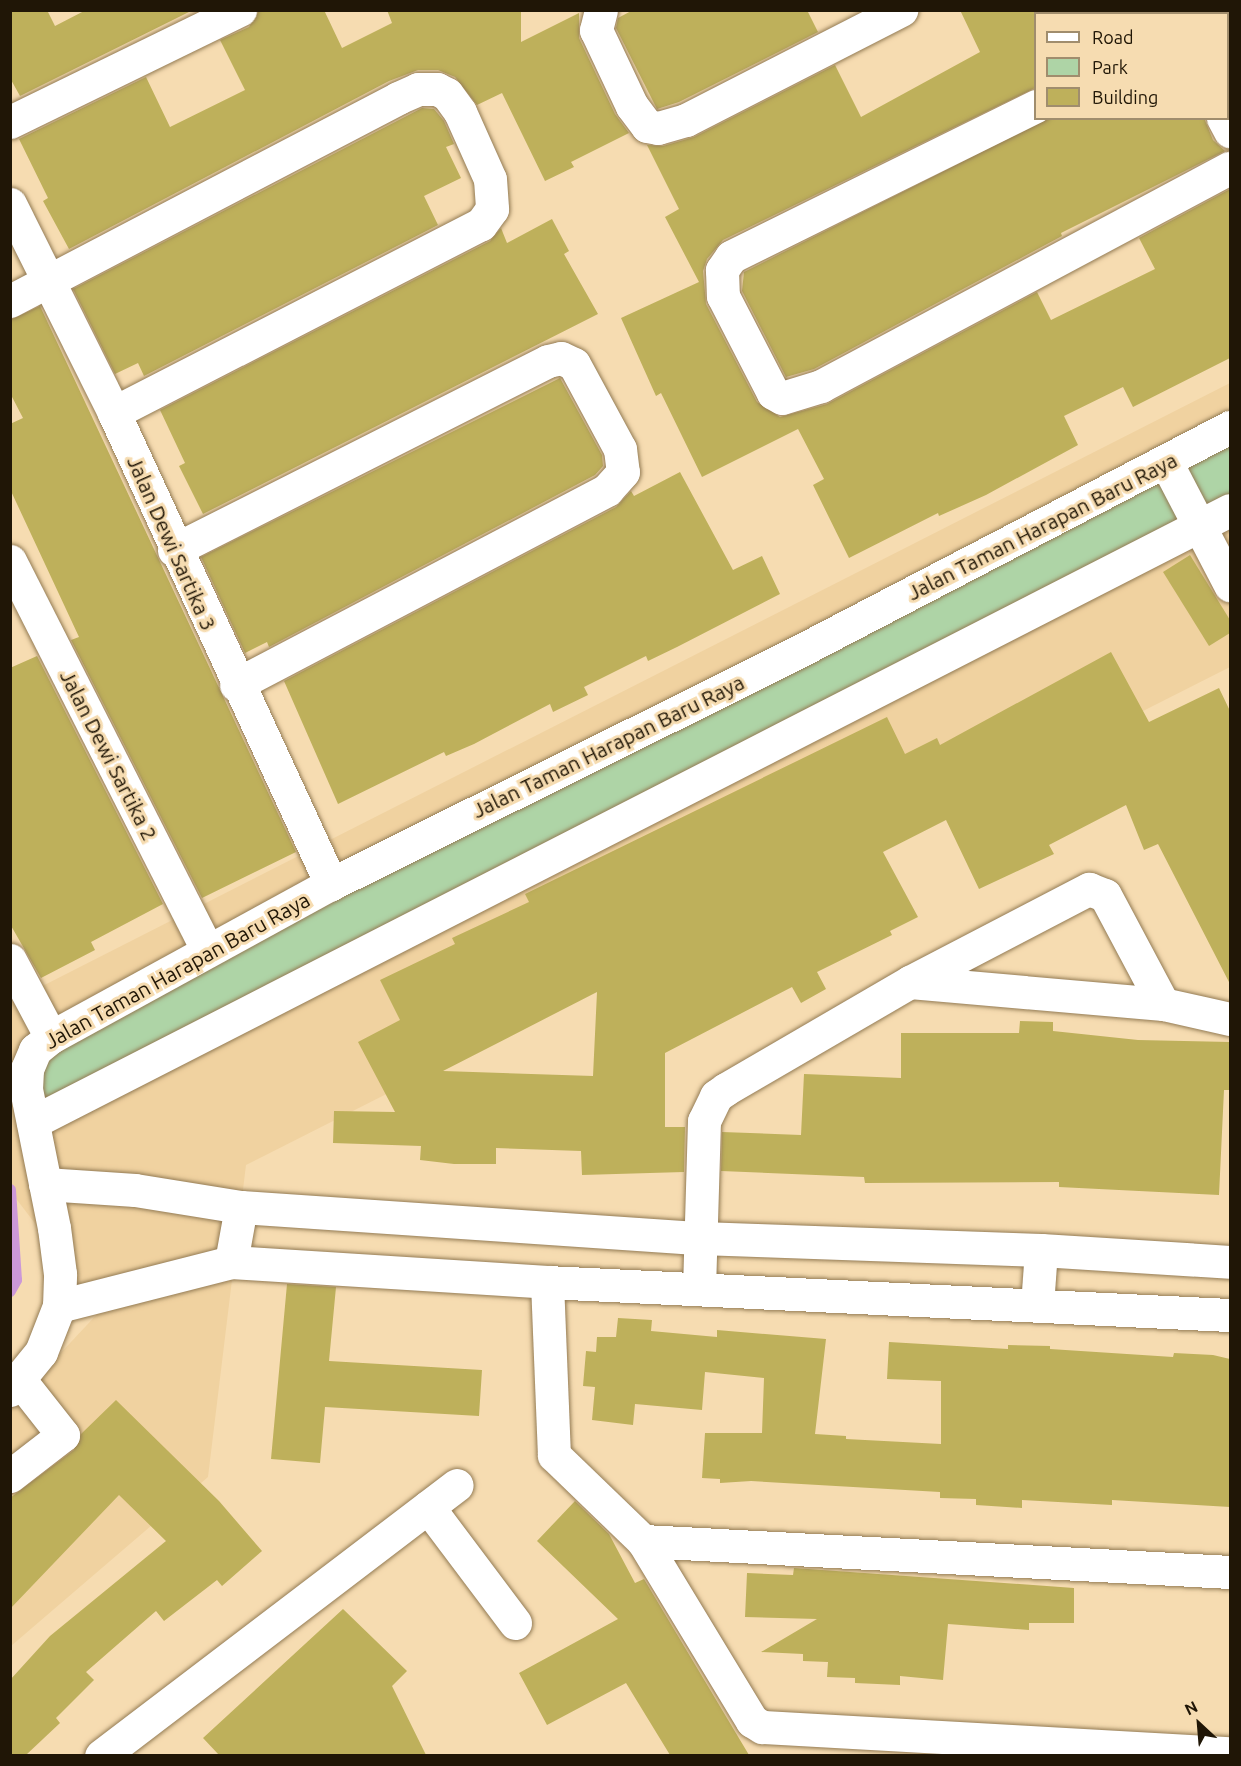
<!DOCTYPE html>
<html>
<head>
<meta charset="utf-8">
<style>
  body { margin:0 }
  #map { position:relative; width:1241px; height:1766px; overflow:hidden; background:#f6dcb1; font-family:Ubuntu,sans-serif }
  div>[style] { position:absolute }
  .built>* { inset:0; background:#f0d2a0 }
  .green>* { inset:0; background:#aed4a6 }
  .stream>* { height:12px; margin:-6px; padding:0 6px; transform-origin:6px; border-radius:6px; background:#cc98d8 }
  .building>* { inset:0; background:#beb05b }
  .roads { filter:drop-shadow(0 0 2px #937b54) drop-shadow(0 0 2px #937b54) }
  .minor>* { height:33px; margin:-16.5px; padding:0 16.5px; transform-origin:16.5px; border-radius:16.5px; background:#fff }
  span { translate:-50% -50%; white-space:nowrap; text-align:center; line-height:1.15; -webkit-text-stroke:6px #f6dcb1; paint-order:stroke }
  .street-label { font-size:21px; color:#201606 }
  .frame { position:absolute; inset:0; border:12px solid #201606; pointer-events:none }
  .legend { position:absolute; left:1034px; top:12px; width:195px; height:108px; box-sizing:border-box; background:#f6dcb1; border:2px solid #a08d6d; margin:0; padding:8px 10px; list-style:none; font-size:18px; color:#201606 }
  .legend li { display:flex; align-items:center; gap:12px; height:30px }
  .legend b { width:30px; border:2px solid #a08d6d }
  .north { position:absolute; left:1169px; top:1694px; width:60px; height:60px; -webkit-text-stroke:4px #f6dcb1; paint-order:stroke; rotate:334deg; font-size:16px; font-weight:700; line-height:24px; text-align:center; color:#201606 }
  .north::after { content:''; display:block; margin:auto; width:21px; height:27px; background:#201606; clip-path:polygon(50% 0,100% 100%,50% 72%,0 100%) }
</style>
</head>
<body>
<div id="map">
  <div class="built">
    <i style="clip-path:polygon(1230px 383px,1230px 667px,246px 1165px,208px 1477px,11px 1646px,10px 1407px,101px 1310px,11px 1192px,11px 1002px)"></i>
  </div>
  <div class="green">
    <i style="clip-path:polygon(1230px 428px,1230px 509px,33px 1122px,35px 1050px)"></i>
  </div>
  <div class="stream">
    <i style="left:10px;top:1190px;width:90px;rotate:86.2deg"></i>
    <i style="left:16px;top:1280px;width:13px;rotate:119deg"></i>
  </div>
  <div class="building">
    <i style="clip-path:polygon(10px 10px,47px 10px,55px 26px,86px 10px,193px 10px,20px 96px,10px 78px)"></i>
    <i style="clip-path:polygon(259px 10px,324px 10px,342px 48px,392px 23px,387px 10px,521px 10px,521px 42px,579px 13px,579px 38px,615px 114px,629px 133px,571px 162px,574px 167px,545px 181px,502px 93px,477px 105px,455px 77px,438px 70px,418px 70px,389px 81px,69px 249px,43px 201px,48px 198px,19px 139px,146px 77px,170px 127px,245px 90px,220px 40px,249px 27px)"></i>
    <i style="clip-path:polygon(633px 10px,807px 10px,818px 32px,679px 102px,657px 109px,616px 28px,618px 18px)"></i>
    <i style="clip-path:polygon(960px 10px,1035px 10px,1035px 88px,723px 240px,707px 259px,703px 271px,706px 304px,757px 402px,780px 417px,827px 404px,1037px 292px,1051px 320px,1155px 269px,1139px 238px,1230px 189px,1230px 358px,1133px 407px,1123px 387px,1064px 416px,1078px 445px,986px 495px,939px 516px,938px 513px,849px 558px,813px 485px,824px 479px,798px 429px,702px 477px,661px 393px,656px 396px,621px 318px,699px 282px,665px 217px,679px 209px,647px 145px,663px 146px,694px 137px,835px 65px,861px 117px,980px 52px)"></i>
    <i style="clip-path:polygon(422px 108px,434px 109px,444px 121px,454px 144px,446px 147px,461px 178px,424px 196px,438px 225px,144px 376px,138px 363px,115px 374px,73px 289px)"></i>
    <i style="clip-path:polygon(1049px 118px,1204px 118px,1213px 140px,1225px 151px,1061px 233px,1062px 236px,814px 369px,786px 377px,742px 291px,744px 272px)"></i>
    <i style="clip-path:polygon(552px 219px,569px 251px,564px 254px,598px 314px,203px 514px,179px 466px,185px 463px,160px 410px,490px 241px,501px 228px,507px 243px)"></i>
    <i style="clip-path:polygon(40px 306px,296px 852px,202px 898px,71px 640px,79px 637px,10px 489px,10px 424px,23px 418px,11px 395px,10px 320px)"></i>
    <i style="clip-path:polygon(560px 378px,602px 455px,603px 466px,595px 475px,269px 647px,267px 642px,245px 653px,201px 557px)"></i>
    <i style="clip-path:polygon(680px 472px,733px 570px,762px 556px,780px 594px,677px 647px,648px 661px,646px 656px,584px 687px,588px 695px,553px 712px,550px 704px,474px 744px,446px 756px,444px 752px,338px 804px,284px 681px,616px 507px,631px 491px,634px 496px)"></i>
    <i style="clip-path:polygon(1190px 555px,1230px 620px,1230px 633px,1209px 646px,1163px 572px)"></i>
    <i style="clip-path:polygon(evenodd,1111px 652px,1149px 722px,1219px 688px,1230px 711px,1230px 984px,1158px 844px,1144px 850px,1126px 805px,1049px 845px,1054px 854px,979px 889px,946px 820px,883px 852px,918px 917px,890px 931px,892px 935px,817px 972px,826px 989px,801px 1003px,792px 987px,665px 1053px,665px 1127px,685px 1127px,684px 1172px,582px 1175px,581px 1151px,496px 1148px,496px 1164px,454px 1164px,420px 1160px,421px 1146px,333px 1143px,334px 1111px,395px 1112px,358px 1042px,400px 1020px,380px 980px,455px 944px,452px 938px,529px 902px,525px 894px,887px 717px,905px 754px,937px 738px,940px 745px,1111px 652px,597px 992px,593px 1076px,443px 1071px,597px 992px)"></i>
    <i style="clip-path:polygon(37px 656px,163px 904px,91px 942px,95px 950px,41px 978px,10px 924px,10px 668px)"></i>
    <i style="clip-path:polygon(1020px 1021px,1053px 1022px,1053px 1031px,1138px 1040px,1230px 1042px,1230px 1090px,1224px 1090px,1219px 1195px,1059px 1187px,1059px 1182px,865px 1183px,864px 1177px,721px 1171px,722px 1132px,801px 1135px,804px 1074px,901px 1078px,901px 1033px,1019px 1033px)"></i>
    <i style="clip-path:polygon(287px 1284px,336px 1287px,329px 1361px,482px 1370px,479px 1416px,325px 1407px,320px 1463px,271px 1459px)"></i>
    <i style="clip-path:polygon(618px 1318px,652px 1320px,651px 1331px,717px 1337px,717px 1330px,826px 1339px,815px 1434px,846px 1436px,846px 1439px,941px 1444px,941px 1381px,887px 1379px,889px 1342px,1008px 1349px,1008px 1345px,1050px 1346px,1050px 1349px,1173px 1357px,1174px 1353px,1213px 1355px,1230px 1359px,1230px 1507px,1112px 1500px,1112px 1505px,1022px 1500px,1022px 1508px,976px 1505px,976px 1499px,940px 1498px,940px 1492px,751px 1481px,720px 1483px,720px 1479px,702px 1478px,705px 1433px,762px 1433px,764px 1378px,705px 1372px,702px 1410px,635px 1404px,633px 1425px,592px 1420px,595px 1387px,583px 1386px,586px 1351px,596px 1352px,597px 1337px,616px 1337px)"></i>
    <i style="clip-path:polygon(116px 1400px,219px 1501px,262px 1551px,222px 1586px,217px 1580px,164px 1621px,156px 1611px,86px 1672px,94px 1680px,56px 1718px,60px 1723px,26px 1755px,10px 1755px,10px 1680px,50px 1636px,166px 1541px,119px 1495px,10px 1609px,10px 1498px,74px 1450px,81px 1434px)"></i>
    <i style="clip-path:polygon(575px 1501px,609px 1534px,635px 1583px,644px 1579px,749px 1755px,670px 1755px,626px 1683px,547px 1725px,519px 1673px,618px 1619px,537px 1541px)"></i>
    <i style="clip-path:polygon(794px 1568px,1074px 1588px,1074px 1623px,1029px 1623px,1029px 1630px,948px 1624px,943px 1680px,900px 1676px,900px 1685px,855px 1683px,855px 1678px,827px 1677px,828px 1662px,803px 1661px,803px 1654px,761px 1652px,817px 1619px,745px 1617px,747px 1573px,793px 1575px)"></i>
    <i style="clip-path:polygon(343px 1609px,407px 1671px,392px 1686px,426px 1755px,219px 1755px,203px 1738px)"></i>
  </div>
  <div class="roads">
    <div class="minor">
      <i style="left:601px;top:10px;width:21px;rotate:104deg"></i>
      <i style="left:596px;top:30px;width:84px;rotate:64.7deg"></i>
      <i style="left:632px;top:106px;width:25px;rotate:53deg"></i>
      <i style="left:647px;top:126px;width:11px;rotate:10deg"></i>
      <i style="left:658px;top:128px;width:29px;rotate:-16deg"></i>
      <i style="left:686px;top:120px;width:242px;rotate:-27.1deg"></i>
      <i style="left:1161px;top:10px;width:4px;rotate:76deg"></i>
      <i style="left:1221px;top:14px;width:7px;rotate:-34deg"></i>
      <i style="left:1036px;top:106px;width:340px;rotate:153.7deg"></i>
      <i style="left:731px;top:257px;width:16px;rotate:125deg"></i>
      <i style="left:722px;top:270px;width:26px;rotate:88deg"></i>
      <i style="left:723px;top:296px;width:109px;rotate:62.7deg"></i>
      <i style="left:773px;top:393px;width:10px;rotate:29deg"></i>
      <i style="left:782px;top:398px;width:41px;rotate:-17.1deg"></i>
      <i style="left:821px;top:386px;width:463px;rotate:-28.1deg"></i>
      <i style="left:1223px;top:118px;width:15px;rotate:62deg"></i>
      <i style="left:10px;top:122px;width:256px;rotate:-26deg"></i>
      <i style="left:10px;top:204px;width:233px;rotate:63.5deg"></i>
      <i style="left:114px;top:413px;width:519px;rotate:65.26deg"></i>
      <i style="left:10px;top:301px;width:438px;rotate:-27.6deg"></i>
      <i style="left:398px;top:98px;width:22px;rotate:-24deg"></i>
      <i style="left:418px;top:89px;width:19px"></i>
      <i style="left:437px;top:89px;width:11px;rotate:27deg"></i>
      <i style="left:447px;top:94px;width:22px;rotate:54deg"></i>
      <i style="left:460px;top:112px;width:73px;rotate:65.9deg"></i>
      <i style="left:490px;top:179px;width:30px;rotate:86deg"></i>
      <i style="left:492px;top:209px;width:19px;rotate:126deg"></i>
      <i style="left:481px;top:224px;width:413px;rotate:152.8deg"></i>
      <i style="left:1166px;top:462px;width:139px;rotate:62.5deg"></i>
      <i style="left:174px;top:550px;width:419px;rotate:-26.8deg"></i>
      <i style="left:548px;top:361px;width:13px;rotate:-13deg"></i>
      <i style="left:561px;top:358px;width:14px;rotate:25deg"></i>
      <i style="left:574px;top:364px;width:97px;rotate:61.6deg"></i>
      <i style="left:620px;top:449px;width:23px;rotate:83deg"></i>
      <i style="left:623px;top:472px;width:24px;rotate:132deg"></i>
      <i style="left:607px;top:490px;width:419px;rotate:152.3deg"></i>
      <i style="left:10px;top:561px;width:435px;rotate:63.1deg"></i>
      <i style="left:10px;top:960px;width:87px;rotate:62deg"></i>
      <i style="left:910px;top:982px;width:254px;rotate:5deg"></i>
      <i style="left:1163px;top:1004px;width:69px;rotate:12.6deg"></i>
      <i style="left:33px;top:1122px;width:1344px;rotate:-27.08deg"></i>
      <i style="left:45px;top:1184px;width:90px;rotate:3.8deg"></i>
      <i style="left:135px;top:1190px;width:107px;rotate:9.1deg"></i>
      <i style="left:241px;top:1207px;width:460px;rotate:3.9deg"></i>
      <i style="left:700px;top:1238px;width:341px;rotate:2deg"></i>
      <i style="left:1041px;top:1250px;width:189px;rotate:3.6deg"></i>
      <i style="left:231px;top:1262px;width:56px;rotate:-79.7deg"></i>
      <i style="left:547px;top:1282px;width:173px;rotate:87.7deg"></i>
      <i style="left:554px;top:1455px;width:124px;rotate:44deg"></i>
      <i style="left:643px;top:1541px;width:210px;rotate:58.8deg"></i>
      <i style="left:752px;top:1721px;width:12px;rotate:31deg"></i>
      <i style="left:762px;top:1727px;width:469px;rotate:3.2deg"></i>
      <i style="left:699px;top:1289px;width:168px;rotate:-88.3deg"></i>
      <i style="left:704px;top:1121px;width:28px;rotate:-64deg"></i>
      <i style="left:716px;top:1096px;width:12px;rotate:-35deg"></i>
      <i style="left:726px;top:1089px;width:213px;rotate:-30.2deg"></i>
      <i style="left:910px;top:982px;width:202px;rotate:-27.5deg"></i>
      <i style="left:1089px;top:889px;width:17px;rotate:21deg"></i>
      <i style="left:1105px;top:895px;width:123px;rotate:62deg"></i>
      <i style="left:1037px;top:1305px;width:55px;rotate:-85.8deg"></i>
      <i style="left:59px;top:1306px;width:178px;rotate:-14.3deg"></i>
      <i style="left:231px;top:1262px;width:317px;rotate:3.6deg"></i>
      <i style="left:547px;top:1282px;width:684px;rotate:2.77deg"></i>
      <i style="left:10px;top:1390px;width:49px;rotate:-50.8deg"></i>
      <i style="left:41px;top:1352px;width:49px;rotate:-68.6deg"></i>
      <i style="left:59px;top:1306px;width:32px;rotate:-88deg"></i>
      <i style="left:60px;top:1274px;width:46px;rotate:-97.4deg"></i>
      <i style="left:54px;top:1228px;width:142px;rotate:-101.4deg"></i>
      <i style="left:26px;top:1089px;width:20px;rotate:-87deg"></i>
      <i style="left:27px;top:1069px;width:21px;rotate:-67deg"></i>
      <i style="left:35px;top:1050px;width:21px;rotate:-39deg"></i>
      <i style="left:51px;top:1037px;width:319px;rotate:-28.7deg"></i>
      <i style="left:331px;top:884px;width:513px;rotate:-26.42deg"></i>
      <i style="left:790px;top:656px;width:496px;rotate:-27.5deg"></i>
      <i style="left:10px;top:1476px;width:67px;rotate:-37.7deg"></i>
      <i style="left:63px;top:1435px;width:71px;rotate:-128.2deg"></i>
      <i style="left:428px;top:1507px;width:145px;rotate:53.1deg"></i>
      <i style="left:643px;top:1541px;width:588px;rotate:3.02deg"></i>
      <i style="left:101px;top:1756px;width:447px;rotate:-37.3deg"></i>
    </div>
  </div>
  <div class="street-label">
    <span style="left:1042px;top:526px;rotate:-27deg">Jalan Taman Harapan Baru Raya</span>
    <span style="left:172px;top:543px;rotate:66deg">Jalan Dewi Sartika 3</span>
    <span style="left:608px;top:746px;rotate:-26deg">Jalan Taman Harapan Baru Raya</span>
    <span style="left:109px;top:755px;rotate:63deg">Jalan Dewi Sartika 2</span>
    <span style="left:177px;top:970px;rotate:-29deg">Jalan Taman Harapan Baru Raya</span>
  </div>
  <div class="frame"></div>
  <ul class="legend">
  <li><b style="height:8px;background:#fff"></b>Road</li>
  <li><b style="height:16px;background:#aed4a6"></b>Park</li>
  <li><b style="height:16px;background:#beb05b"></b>Building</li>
  </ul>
  <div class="north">N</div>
</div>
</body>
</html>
